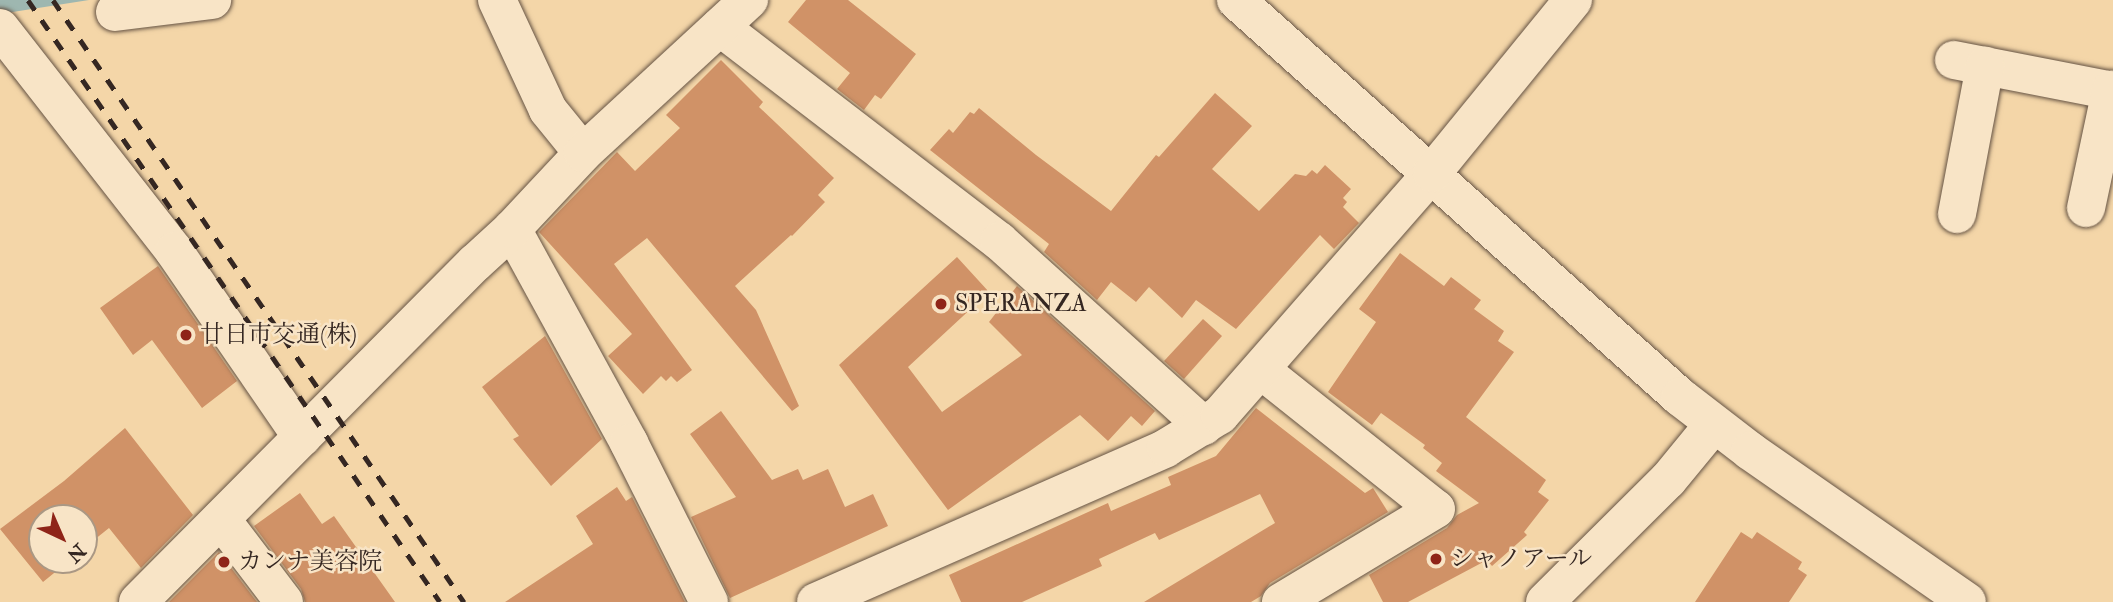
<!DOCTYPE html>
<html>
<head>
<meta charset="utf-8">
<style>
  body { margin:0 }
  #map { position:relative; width:2113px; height:602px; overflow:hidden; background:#f4d6a8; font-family:"IM FELL Double Pica","Noto Serif JP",serif }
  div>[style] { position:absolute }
  .water>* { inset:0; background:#9eb7b0 }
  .building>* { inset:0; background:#d09267 }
  .roads { filter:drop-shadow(0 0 2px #655344) drop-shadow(0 0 2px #655344) }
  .minor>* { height:38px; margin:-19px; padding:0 19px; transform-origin:19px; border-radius:19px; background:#f8e4c6 }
  .rail>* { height:5px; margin-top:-2.5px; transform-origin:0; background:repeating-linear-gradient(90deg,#352722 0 12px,transparent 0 24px) }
  .dots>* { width:19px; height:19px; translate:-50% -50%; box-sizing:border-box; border:4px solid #f8e4c6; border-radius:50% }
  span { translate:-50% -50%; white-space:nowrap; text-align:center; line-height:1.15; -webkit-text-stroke:5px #f8e4c6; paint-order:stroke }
  .poi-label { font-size:24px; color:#352722 }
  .left { translate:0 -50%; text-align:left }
  .north { position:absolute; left:28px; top:504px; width:70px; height:70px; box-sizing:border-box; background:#f8e4c6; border:2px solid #aa9884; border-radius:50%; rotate:136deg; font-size:19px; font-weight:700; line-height:28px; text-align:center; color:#352722 }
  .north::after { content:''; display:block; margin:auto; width:24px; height:32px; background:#8f2418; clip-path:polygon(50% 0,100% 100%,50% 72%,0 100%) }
</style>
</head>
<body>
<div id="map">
  <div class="water">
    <i style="clip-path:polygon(0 0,89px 0,0 14px)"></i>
  </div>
  <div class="building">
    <i style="clip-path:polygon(806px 0,848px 0,916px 54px,881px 99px,875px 95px,864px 110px,837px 89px,850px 73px,788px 22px)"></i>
    <i style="clip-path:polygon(721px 60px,763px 102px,759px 107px,834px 178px,818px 195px,825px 202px,792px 236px,791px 235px,735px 286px,756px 310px,799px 406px,792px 411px,647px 238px,614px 264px,692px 370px,677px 382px,671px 376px,666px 381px,661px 376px,643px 394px,608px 356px,632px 334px,539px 232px,617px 152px,635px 171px,680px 128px,666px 115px)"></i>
    <i style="clip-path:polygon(1215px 93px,1252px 126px,1212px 169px,1259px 211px,1295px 174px,1306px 176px,1312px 170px,1317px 174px,1325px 165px,1351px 189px,1343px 198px,1347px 202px,1343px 207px,1359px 223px,1334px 249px,1320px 235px,1236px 329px,1196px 300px,1182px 318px,1149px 287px,1136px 302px,1111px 282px,1097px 300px,1044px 252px,1049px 244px,930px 150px,949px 129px,953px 133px,970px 112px,974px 114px,979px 108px,1036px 155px,1111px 211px,1156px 155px,1159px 157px)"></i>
    <i style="clip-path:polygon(1400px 253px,1444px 286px,1451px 277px,1481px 300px,1474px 309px,1504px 331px,1498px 341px,1514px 352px,1466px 417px,1546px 480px,1538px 492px,1549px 500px,1524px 532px,1527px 535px,1492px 566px,1487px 560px,1408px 602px,1383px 602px,1369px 575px,1447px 528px,1457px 515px,1479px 503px,1436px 471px,1442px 463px,1423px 448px,1425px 445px,1381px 413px,1372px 425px,1328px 392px,1376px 322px,1359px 309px)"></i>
    <i style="clip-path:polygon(957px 257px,989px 292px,908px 367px,942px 412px,1022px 355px,989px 322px,1017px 286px,1155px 411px,1142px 426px,1131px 416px,1108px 441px,1080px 415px,948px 510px,839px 365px)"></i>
    <i style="clip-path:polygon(158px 266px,237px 381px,202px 408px,152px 340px,133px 355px,100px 308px)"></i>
    <i style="clip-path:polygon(1203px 319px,1222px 336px,1184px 379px,1164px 361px)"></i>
    <i style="clip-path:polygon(545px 336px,602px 439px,551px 486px,513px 439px,519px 436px,482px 387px)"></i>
    <i style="clip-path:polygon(1256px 408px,1365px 493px,1373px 488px,1388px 512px,1270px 583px,1261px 596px,1251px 602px,1144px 602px,1275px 523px,1260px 494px,1159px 540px,1155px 533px,1099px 559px,1102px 566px,1022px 602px,961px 602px,949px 575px,1108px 503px,1111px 511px,1171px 485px,1168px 477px,1216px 456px)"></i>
    <i style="clip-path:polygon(721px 411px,772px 480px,798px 469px,803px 480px,828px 469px,845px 507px,873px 494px,888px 526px,730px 598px,691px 517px,736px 497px,690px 434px)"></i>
    <i style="clip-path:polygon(125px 428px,193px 515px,141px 568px,109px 528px,84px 548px,84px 518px,42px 518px,42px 560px,70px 560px,43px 582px,0 529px,64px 481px)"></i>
    <i style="clip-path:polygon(617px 487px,626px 501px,632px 497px,685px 602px,505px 602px,593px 544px,576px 516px)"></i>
    <i style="clip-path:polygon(300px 493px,322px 524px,334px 516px,395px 602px,305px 602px,301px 589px,254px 526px)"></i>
    <i style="clip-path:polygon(1741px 532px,1752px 539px,1757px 532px,1802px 562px,1798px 569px,1807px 575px,1789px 602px,1695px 602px)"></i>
    <i style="clip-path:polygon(219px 552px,257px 602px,169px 602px)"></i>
  </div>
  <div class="roads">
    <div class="minor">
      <i style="left:497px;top:0;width:121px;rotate:65.1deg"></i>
      <i style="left:548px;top:110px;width:55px;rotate:50.9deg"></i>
      <i style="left:1236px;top:0;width:596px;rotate:41.8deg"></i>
      <i style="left:1680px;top:397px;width:88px;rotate:37.6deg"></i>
      <i style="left:1750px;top:451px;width:264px;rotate:34.8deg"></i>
      <i style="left:115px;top:12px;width:98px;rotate:-7.1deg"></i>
      <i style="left:720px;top:27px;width:352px;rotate:37.5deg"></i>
      <i style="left:999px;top:241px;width:276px;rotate:42.1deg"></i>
      <i style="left:0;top:28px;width:283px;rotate:52deg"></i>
      <i style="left:174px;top:251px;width:226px;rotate:55.5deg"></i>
      <i style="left:1954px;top:60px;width:162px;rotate:11deg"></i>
      <i style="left:2086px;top:208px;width:121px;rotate:-78deg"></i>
      <i style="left:1957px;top:214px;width:151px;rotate:-79.3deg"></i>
      <i style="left:512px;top:229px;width:244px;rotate:61.3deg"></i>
      <i style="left:629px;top:443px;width:178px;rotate:63.3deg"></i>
      <i style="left:1261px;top:370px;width:223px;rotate:38.5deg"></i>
      <i style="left:1436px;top:509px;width:181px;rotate:149deg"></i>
      <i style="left:221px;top:519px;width:104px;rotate:52.8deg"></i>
      <i style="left:138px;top:602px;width:478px;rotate:-45.2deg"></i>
      <i style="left:475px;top:263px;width:50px;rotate:-42.6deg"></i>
      <i style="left:512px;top:229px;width:104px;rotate:-46.9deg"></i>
      <i style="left:583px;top:153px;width:226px;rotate:-42.7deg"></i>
      <i style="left:816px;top:602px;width:382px;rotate:-23.7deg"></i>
      <i style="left:1166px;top:448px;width:63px;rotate:-31.4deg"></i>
      <i style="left:1220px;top:415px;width:322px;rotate:-48.8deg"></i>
      <i style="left:1432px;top:173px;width:223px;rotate:-50.8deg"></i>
      <i style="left:1545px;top:602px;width:173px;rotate:-44.8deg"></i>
      <i style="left:1668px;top:480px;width:72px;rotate:-50.6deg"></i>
    </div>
  </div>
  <div class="rail">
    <i style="left:28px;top:0;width:729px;rotate:55.61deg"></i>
    <i style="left:53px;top:0;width:729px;rotate:55.68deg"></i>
  </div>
  <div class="dots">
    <i style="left:941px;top:304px;background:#8f2418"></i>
    <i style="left:186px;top:335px;background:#8f2418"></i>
    <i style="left:1436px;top:559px;background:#8f2418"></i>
    <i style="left:224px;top:562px;background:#8f2418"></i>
  </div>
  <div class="poi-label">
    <span class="left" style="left:955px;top:304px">SPERANZA</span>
    <span class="left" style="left:200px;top:335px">廿日市交通(株)</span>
    <span class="left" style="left:1450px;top:559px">シャノアール</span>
    <span class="left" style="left:238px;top:562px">カンナ美容院</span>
  </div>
  <div class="north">N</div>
</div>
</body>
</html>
